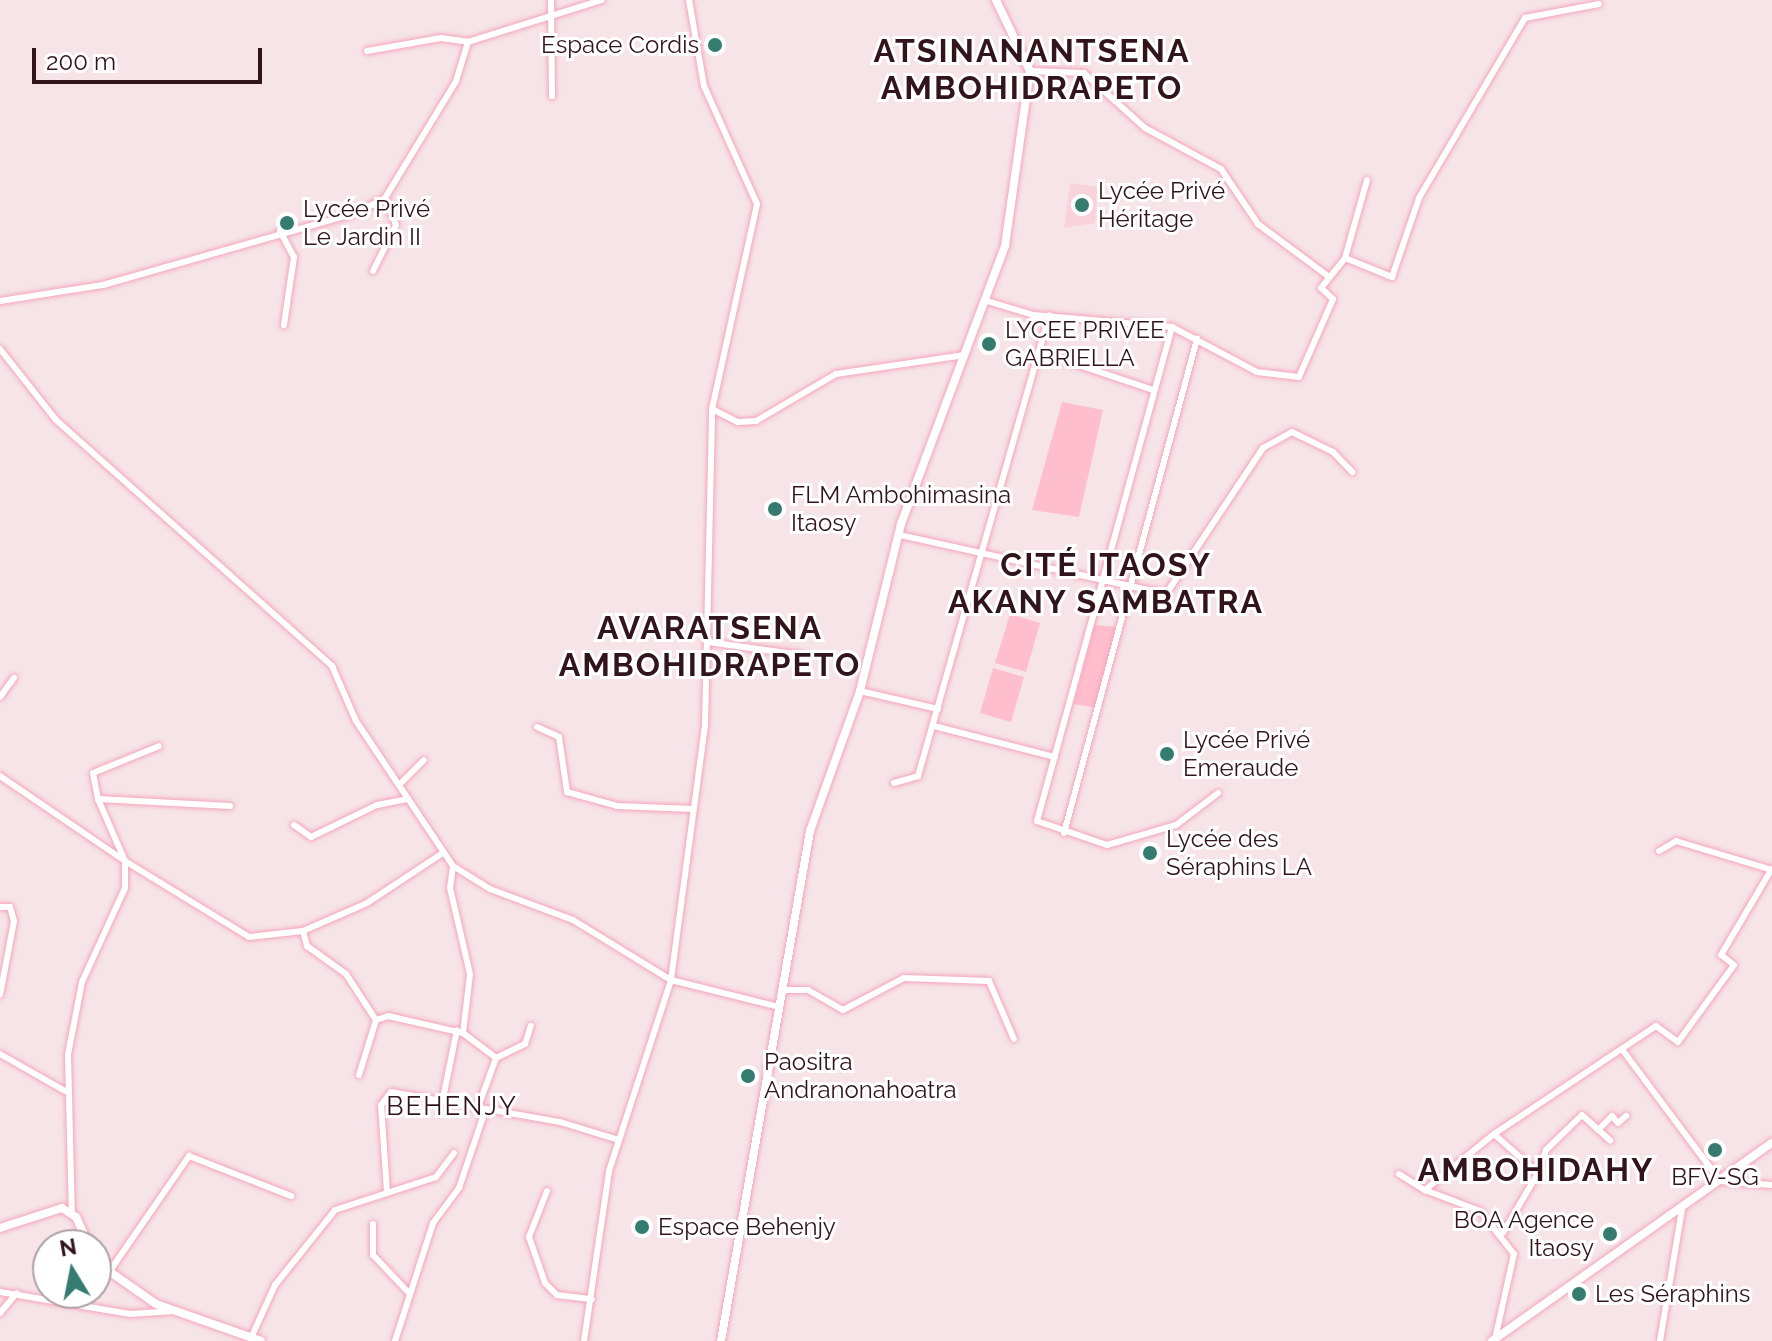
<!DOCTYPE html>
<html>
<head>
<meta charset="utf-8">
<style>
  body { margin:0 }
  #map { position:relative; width:1772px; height:1341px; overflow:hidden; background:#f6e4e8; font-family:Raleway,sans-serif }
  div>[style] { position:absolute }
  .built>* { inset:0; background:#f8d3dc }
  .green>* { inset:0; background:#ffbece }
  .roads { filter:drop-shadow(0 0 2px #f5a6bb) drop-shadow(0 0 2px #f5a6bb) }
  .minor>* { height:6px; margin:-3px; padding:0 3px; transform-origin:3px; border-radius:3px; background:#fff }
  .tertiary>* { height:8px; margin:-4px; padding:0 4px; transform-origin:4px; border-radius:4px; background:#fff }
  .dots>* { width:22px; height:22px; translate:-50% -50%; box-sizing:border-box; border:4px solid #fff; border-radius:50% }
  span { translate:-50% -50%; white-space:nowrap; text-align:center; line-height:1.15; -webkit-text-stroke:6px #fff; paint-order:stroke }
  .poi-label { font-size:24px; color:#32141d }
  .right { translate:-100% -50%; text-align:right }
  .left { translate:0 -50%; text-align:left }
  .neighbourhood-label { font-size:26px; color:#32141d; letter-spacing:2px }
  .district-label { font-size:32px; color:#32141d; font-weight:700; letter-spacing:2px }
  .north { position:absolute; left:32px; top:1229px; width:80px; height:80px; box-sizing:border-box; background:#fff; border:2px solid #ada1a5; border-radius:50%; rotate:350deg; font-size:22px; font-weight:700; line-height:32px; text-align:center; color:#32141d }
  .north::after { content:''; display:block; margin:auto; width:28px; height:36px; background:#357b70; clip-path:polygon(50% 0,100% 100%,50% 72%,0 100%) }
  .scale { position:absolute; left:32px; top:48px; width:230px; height:36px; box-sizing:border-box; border:4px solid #32141d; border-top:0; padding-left:10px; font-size:24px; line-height:28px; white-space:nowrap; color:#32141d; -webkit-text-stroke:6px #fff; paint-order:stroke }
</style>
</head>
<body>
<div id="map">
  <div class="built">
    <i style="clip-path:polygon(1070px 183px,1098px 187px,1095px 223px,1064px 228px)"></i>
  </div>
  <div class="green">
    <i style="clip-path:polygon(1062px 402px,1103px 410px,1079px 517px,1032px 510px)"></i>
    <i style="clip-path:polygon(1010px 614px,1040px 623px,1026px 672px,995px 663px)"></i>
    <i style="clip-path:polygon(1094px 625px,1119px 627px,1097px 708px,1074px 704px)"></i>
    <i style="clip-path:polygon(993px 668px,1024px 677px,1011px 722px,980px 713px)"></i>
  </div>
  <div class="roads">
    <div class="minor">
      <i style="left:551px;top:0;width:96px;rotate:89.4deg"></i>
      <i style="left:367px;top:51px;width:75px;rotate:-10deg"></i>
      <i style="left:441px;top:38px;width:27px;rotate:8deg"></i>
      <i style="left:1030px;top:71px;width:54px;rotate:2.1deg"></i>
      <i style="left:1084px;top:73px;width:82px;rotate:42deg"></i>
      <i style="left:1145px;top:128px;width:86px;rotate:28.3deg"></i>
      <i style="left:1221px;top:169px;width:66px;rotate:56.1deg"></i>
      <i style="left:1258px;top:224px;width:89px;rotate:36.7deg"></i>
      <i style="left:280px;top:231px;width:30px;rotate:62deg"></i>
      <i style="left:294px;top:257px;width:69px;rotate:98.4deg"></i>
      <i style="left:1345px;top:258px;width:51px;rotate:22deg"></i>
      <i style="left:1392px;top:277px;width:83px;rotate:-71.1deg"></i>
      <i style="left:1419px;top:198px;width:209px;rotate:-59.5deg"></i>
      <i style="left:1525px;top:18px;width:75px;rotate:-10.7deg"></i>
      <i style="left:373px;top:271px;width:51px;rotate:-63.4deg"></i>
      <i style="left:396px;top:225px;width:29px;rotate:-112deg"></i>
      <i style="left:0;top:301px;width:104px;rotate:-8.8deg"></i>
      <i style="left:103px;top:285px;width:263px;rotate:-15.9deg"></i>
      <i style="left:356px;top:213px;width:33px;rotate:-27deg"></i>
      <i style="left:385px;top:198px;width:137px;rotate:-58.7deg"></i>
      <i style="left:456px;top:81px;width:41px;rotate:-72.9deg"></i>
      <i style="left:468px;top:42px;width:140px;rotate:-17.4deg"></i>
      <i style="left:987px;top:301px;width:48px;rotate:16.9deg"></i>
      <i style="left:1033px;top:315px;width:140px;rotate:4.9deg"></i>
      <i style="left:1172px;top:327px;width:96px;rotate:27.9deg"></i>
      <i style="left:1257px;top:372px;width:42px;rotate:6.8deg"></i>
      <i style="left:1299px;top:377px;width:85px;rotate:-66.4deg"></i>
      <i style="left:1333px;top:299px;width:16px;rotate:-137deg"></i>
      <i style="left:1321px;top:288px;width:38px;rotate:-51deg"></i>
      <i style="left:1345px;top:258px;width:81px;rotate:-74.2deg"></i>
      <i style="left:1172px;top:327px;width:512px;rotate:105.28deg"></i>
      <i style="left:1037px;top:821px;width:74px;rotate:18.9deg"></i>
      <i style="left:1107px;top:845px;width:72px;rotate:-16.2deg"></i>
      <i style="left:1176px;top:825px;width:53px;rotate:-37.3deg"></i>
      <i style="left:0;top:349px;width:90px;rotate:51.7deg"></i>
      <i style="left:56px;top:420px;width:370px;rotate:41.7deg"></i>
      <i style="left:332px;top:666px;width:60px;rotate:66.4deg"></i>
      <i style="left:356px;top:721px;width:174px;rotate:56.2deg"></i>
      <i style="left:453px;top:866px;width:44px;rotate:31.9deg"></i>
      <i style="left:490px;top:889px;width:89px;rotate:20.5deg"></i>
      <i style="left:573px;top:920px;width:115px;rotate:31.5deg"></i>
      <i style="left:671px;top:980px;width:111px;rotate:14deg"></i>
      <i style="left:1040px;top:352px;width:119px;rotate:18.6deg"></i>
      <i style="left:712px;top:409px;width:29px;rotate:27deg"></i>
      <i style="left:738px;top:422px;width:18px;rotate:-3deg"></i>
      <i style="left:756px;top:421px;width:93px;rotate:-30.4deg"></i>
      <i style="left:836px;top:374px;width:130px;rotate:-8.4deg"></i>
      <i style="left:900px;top:535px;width:272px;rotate:12.5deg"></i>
      <i style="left:1166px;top:594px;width:175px;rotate:-56.4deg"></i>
      <i style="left:1263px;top:448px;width:33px;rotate:-29deg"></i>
      <i style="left:1292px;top:432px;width:46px;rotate:26deg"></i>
      <i style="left:1333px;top:452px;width:28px;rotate:46deg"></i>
      <i style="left:707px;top:642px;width:96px;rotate:7.8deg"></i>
      <i style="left:860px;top:691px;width:80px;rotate:13deg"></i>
      <i style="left:0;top:697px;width:24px;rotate:-54deg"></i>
      <i style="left:934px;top:726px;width:125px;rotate:14.4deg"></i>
      <i style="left:537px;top:727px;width:24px;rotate:24deg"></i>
      <i style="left:559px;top:737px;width:56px;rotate:81.7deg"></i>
      <i style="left:567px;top:792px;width:52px;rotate:15.6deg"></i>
      <i style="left:617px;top:806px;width:76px;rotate:2.3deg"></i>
      <i style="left:0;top:776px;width:151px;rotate:34.2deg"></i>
      <i style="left:125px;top:861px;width:27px;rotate:90deg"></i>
      <i style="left:125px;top:888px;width:103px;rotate:114.6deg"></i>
      <i style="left:82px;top:982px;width:74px;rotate:100.9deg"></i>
      <i style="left:68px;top:1055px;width:159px;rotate:88.6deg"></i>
      <i style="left:894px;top:783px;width:25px;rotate:-16deg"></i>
      <i style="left:918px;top:776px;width:479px;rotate:-74.1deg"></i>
      <i style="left:399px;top:785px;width:35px;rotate:-45deg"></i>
      <i style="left:98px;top:799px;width:26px;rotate:-101deg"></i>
      <i style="left:93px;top:773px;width:71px;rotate:-22.2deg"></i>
      <i style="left:230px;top:806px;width:132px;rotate:-177deg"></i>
      <i style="left:98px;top:799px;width:68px;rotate:66.5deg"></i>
      <i style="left:125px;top:861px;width:145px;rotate:31.5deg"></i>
      <i style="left:249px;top:937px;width:54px;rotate:-6.3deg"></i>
      <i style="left:303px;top:931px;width:70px;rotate:-23.6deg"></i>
      <i style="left:367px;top:903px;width:89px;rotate:-33.5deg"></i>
      <i style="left:294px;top:825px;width:21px;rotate:35deg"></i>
      <i style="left:311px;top:837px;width:73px;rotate:-25.9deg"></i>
      <i style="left:377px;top:805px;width:32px;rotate:-11deg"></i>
      <i style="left:1064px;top:833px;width:512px;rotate:-74.93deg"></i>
      <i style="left:1659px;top:851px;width:20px;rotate:-30deg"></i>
      <i style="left:1676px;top:841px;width:100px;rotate:16.8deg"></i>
      <i style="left:0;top:907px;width:10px"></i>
      <i style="left:10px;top:907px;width:15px;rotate:74deg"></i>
      <i style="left:14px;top:921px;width:75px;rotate:100.7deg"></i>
      <i style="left:303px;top:931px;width:16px;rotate:75deg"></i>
      <i style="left:307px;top:946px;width:48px;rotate:35.7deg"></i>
      <i style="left:346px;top:974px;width:55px;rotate:56.9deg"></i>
      <i style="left:376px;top:1020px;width:13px;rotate:-18deg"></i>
      <i style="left:388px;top:1016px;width:77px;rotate:12.8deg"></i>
      <i style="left:463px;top:1033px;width:59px;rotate:-83.2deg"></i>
      <i style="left:470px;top:974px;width:88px;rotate:-103.1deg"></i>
      <i style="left:450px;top:888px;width:22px;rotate:-82deg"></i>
      <i style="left:781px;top:990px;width:27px"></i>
      <i style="left:808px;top:990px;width:40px;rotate:29.7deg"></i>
      <i style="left:843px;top:1010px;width:69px;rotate:-27.7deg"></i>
      <i style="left:904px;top:978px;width:85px;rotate:2deg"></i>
      <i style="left:989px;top:981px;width:63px;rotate:66.7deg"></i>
      <i style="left:463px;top:1033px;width:41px;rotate:37.1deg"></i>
      <i style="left:1624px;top:1052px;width:161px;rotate:53.3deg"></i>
      <i style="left:1720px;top:1181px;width:52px;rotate:4.4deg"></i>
      <i style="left:0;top:1054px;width:75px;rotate:29.6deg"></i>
      <i style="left:359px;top:1075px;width:58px;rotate:-72.8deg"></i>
      <i style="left:443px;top:1098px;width:69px;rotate:-78.4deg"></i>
      <i style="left:477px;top:1110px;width:55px;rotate:-69.9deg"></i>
      <i style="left:496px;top:1058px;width:32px;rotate:-26deg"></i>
      <i style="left:525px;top:1044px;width:19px;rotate:-72deg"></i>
      <i style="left:1598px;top:1130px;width:20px;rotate:-45deg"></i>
      <i style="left:1612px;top:1116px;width:9px;rotate:49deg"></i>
      <i style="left:1618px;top:1123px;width:11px;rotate:-41deg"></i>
      <i style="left:1494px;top:1134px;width:59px;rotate:41.6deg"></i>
      <i style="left:1538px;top:1173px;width:69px;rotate:120.3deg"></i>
      <i style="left:1538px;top:1173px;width:24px;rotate:-71deg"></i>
      <i style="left:1546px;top:1150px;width:50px;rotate:-44.2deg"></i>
      <i style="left:1582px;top:1115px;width:38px;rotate:42deg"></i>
      <i style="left:1399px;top:1174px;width:31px;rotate:32deg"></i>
      <i style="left:1425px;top:1190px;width:89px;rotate:-39.1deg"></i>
      <i style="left:1494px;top:1134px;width:195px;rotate:-33.7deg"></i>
      <i style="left:1656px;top:1026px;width:27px;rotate:36deg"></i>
      <i style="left:1678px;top:1042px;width:95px;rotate:-54deg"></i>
      <i style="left:1734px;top:965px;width:16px;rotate:-142deg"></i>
      <i style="left:1721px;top:955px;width:99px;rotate:-59.5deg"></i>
      <i style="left:1425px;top:1190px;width:59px;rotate:20.9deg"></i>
      <i style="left:1480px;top:1211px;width:55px;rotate:51.7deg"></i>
      <i style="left:1514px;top:1254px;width:87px;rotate:102.6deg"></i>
      <i style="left:547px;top:1191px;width:49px;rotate:111.4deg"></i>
      <i style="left:529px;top:1237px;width:49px;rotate:70.8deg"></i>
      <i style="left:545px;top:1283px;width:17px;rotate:45deg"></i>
      <i style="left:557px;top:1295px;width:35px;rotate:7deg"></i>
      <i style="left:387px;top:1192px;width:87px;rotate:-93.9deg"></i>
      <i style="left:381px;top:1105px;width:16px;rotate:-52deg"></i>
      <i style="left:391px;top:1092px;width:172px;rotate:10.1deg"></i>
      <i style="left:560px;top:1122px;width:62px;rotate:17deg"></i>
      <i style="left:373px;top:1224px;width:31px;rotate:90deg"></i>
      <i style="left:373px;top:1255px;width:51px;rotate:46.6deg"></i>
      <i style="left:107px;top:1275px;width:145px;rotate:-55.4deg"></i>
      <i style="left:189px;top:1156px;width:110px;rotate:21.4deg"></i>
      <i style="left:0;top:1292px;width:132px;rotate:9.6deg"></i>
      <i style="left:130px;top:1314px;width:44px;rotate:-3.9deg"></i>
      <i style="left:0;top:1313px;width:26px;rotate:-50deg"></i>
      <i style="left:251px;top:1338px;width:58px;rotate:-65.6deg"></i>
      <i style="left:275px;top:1285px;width:96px;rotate:-51.3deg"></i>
      <i style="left:335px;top:1210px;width:106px;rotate:-18.1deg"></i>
      <i style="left:436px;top:1177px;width:30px;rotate:-53deg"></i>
      <i style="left:395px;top:1341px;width:124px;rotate:-72.1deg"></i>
      <i style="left:433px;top:1223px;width:44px;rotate:-53.4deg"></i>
      <i style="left:459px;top:1188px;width:81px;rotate:-71.3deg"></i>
      <i style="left:584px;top:1341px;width:172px;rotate:-81.6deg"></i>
      <i style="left:609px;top:1171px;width:201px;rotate:-72deg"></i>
      <i style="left:671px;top:980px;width:257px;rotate:-82.4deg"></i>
      <i style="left:705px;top:725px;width:316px;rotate:-88.7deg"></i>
      <i style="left:712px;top:409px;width:210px;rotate:-77.6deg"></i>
      <i style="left:757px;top:204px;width:129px;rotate:-114.2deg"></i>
      <i style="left:704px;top:86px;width:87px;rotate:-99.9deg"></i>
      <i style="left:1660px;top:1341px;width:134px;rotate:-80.5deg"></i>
    </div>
    <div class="tertiary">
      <i style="left:0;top:1228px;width:65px;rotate:-17.9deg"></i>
      <i style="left:62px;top:1208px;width:17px;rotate:33deg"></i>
      <i style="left:76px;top:1217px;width:31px;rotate:65deg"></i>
      <i style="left:96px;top:1262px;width:73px;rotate:35deg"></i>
      <i style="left:156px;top:1304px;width:111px;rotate:19.4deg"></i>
      <i style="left:721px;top:1341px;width:518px;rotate:-80.1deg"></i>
      <i style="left:810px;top:831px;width:149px;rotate:-70.3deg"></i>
      <i style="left:860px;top:691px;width:172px;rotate:-76.2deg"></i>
      <i style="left:901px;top:524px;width:297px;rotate:-69.5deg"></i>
      <i style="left:1005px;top:246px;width:177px;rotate:-81.9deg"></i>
      <i style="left:1030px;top:71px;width:79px;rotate:-115.6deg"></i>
      <i style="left:1492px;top:1341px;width:343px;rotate:-35.3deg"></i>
    </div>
  </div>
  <div class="dots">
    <i style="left:715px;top:45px;background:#357b70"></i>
    <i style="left:1082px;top:205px;background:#357b70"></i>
    <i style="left:287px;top:223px;background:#357b70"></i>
    <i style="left:989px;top:344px;background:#357b70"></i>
    <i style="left:775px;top:509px;background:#357b70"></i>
    <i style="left:1167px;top:754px;background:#357b70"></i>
    <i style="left:1150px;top:853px;background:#357b70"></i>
    <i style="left:748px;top:1076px;background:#357b70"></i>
    <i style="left:1715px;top:1150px;background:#357b70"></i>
    <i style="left:642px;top:1227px;background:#357b70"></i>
    <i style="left:1610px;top:1234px;background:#357b70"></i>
    <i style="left:1579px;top:1294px;background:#357b70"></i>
  </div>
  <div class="poi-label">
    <span class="right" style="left:699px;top:45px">Espace Cordis</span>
    <span class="left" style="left:1098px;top:205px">Lycée Privé<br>Héritage</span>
    <span class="left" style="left:303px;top:223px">Lycée Privé<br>Le Jardin II</span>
    <span class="left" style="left:1005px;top:344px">LYCEE PRIVEE<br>GABRIELLA</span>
    <span class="left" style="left:791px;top:509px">FLM Ambohimasina<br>Itaosy</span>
    <span class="left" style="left:1183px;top:754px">Lycée Privé<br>Emeraude</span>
    <span class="left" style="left:1166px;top:853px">Lycée des<br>Séraphins LA</span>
    <span class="left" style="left:764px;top:1076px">Paositra<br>Andranonahoatra</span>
    <span style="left:1715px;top:1177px">BFV-SG</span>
    <span class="right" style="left:1594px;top:1234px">BOA Agence<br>Itaosy</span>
    <span class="left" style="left:658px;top:1227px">Espace Behenjy</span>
    <span class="left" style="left:1595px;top:1294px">Les Séraphins</span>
  </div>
  <div class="neighbourhood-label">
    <span style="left:452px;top:1107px">BEHENJY</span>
  </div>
  <div class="district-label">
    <span style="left:1032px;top:70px">ATSINANANTSENA<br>AMBOHIDRAPETO</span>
    <span style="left:1106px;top:584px">CITÉ ITAOSY<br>AKANY SAMBATRA</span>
    <span style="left:710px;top:647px">AVARATSENA<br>AMBOHIDRAPETO</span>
    <span style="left:1536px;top:1170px">AMBOHIDAHY</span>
  </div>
  <div class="north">N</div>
  <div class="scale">200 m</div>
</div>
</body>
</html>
